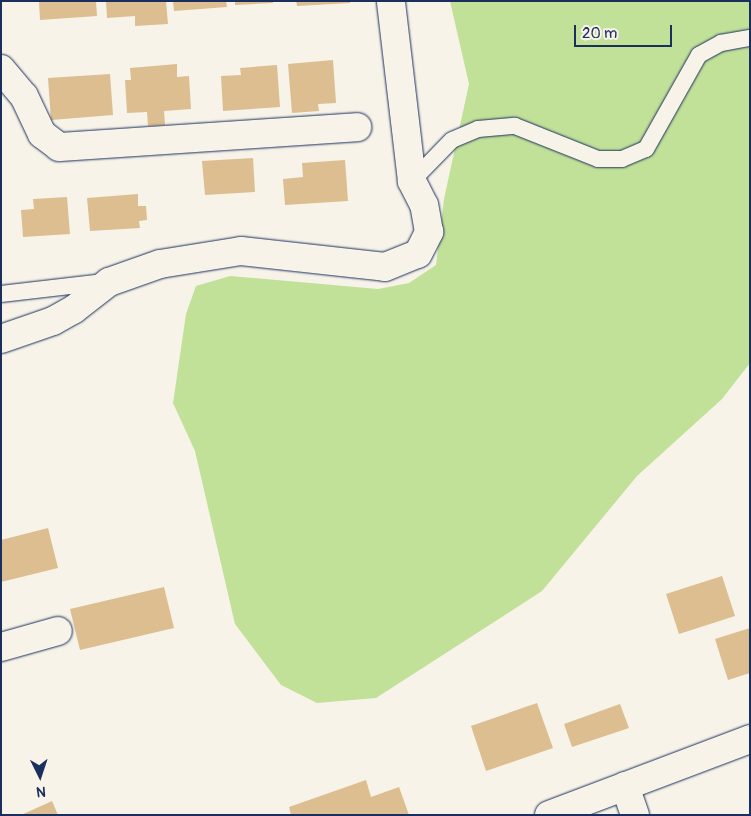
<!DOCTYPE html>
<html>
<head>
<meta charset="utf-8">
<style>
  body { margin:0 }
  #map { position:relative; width:751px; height:816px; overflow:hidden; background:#f7f3e8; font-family:Pangolin,sans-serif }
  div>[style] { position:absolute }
  .green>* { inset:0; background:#c1e098 }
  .building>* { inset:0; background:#dcbe90 }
  .roads { filter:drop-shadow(0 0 1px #1b2f5e) drop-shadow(0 0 1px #1b2f5e) }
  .service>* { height:16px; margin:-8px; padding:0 8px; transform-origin:8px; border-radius:8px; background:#f7f3e8 }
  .minor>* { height:28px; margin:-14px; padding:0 14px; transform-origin:14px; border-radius:14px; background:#f7f3e8 }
  .tertiary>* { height:28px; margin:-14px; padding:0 14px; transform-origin:14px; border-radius:14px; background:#f7f3e8 }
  span { translate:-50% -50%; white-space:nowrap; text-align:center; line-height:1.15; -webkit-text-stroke:4.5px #f7f3e8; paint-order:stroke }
  .frame { position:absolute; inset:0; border:2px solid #1b2f5e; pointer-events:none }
  .north { position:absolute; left:15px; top:751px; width:50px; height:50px; -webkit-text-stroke:4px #f7f3e8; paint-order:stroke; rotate:176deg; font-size:14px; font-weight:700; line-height:20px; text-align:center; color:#1b2f5e }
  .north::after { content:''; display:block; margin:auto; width:18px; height:22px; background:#1b2f5e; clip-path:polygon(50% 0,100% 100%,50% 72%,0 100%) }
  .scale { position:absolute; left:574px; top:25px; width:98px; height:22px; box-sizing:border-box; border:2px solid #1b2f5e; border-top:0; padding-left:6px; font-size:15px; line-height:18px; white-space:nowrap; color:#1b2f5e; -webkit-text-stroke:4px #f7f3e8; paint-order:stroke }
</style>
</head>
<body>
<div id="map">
  <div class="green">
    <i style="clip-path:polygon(450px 1px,750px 1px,750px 363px,722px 399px,637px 476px,542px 591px,376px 698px,317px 703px,281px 685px,235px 624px,195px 451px,173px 403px,186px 314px,196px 286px,230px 276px,378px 289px,409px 283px,436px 265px,444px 199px,469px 84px)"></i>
  </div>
  <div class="building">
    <i style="clip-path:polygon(39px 1px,96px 1px,97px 16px,40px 20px)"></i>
    <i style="clip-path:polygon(106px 1px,166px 1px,168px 24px,135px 26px,135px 16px,107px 18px)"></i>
    <i style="clip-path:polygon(173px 1px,226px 1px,227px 7px,174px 11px)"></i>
    <i style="clip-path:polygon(235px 1px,273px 1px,273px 3px,235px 5px)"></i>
    <i style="clip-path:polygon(296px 1px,350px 1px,350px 3px,297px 6px)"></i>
    <i style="clip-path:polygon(333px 60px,336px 103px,318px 104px,319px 111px,292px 113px,288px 64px)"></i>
    <i style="clip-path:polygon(177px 64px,177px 77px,189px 76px,191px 109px,164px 111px,165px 125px,148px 126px,147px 112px,127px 113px,125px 80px,131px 80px,130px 68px)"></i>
    <i style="clip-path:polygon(277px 65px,280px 107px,223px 111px,221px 76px,241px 75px,240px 68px)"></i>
    <i style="clip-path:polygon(110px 74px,113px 115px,51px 120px,48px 78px)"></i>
    <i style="clip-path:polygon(253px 158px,255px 192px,205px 195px,202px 161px)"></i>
    <i style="clip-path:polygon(345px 160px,348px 201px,285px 205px,283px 179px,303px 177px,302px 163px)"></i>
    <i style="clip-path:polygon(138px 194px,138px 206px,146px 206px,147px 220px,139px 221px,140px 228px,90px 231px,87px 198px)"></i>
    <i style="clip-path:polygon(67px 197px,70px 234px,23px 237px,21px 210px,34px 209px,33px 199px)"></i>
    <i style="clip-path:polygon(48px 528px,58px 568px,1px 582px,1px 540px)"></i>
    <i style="clip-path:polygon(722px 576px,735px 616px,679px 634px,666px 594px)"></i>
    <i style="clip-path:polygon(164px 587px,174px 628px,80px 650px,70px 609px)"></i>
    <i style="clip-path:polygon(750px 628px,750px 673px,728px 680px,715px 639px)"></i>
    <i style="clip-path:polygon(537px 703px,553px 748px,486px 771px,471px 726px)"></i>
    <i style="clip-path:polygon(620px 704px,629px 728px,572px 747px,564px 724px)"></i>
    <i style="clip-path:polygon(366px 780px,371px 797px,399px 787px,409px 815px,291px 815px,289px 807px)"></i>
    <i style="clip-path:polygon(52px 801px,58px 815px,21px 815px)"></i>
  </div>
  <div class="roads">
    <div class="service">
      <i style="left:412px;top:181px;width:57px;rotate:-45.7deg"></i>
      <i style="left:452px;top:140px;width:28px;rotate:-23deg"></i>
      <i style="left:478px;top:129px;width:37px;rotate:-5deg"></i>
      <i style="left:515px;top:126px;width:89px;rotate:21.7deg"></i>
      <i style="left:598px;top:159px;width:24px"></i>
      <i style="left:622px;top:159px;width:26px;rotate:-23deg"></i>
      <i style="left:646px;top:149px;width:108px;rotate:-60.6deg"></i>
      <i style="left:699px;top:55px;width:25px;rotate:-29deg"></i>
      <i style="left:721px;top:43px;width:29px;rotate:-10deg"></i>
      <i style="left:1px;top:294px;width:104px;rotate:-6.6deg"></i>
    </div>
    <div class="minor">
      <i style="left:1px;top:69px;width:35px;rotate:50deg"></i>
      <i style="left:24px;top:96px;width:42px;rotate:64.7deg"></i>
      <i style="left:42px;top:134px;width:21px;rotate:37deg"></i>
      <i style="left:59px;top:147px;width:299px;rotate:-3.8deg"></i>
      <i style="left:1px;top:339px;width:55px;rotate:-19.1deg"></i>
      <i style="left:53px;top:321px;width:23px;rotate:-29deg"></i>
      <i style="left:73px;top:310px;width:46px;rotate:-37.9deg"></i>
      <i style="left:109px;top:282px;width:54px;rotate:-19.4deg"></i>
      <i style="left:160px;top:264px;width:82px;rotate:-9.1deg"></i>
      <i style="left:241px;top:251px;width:145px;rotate:6.3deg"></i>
      <i style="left:385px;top:267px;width:35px;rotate:-22deg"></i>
      <i style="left:418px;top:254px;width:25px;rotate:-63deg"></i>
      <i style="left:429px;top:232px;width:27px;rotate:-100deg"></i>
      <i style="left:424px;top:205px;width:27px;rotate:-117deg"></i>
      <i style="left:412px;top:181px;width:181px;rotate:-96.7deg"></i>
      <i style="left:1px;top:647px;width:59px;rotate:-15.7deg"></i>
      <i style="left:625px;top:786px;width:31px;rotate:71deg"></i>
    </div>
    <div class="tertiary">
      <i style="left:549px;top:815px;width:215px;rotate:-20.7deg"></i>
    </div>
  </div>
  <div class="frame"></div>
  <div class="north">N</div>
  <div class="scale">20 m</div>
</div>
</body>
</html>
